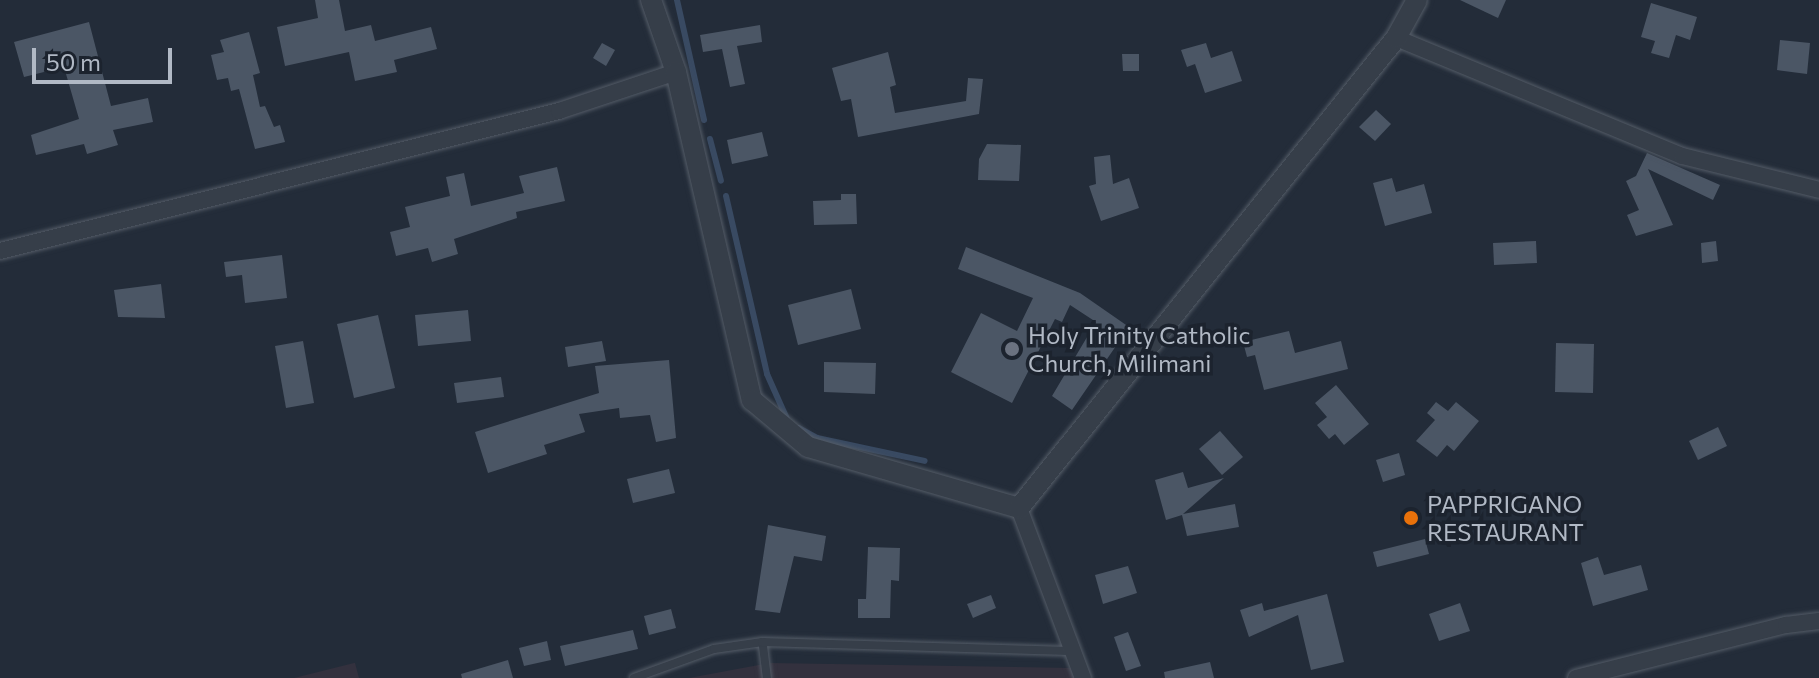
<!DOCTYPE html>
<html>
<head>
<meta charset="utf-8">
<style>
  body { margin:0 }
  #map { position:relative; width:1819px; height:678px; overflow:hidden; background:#232c39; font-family:Commissioner,sans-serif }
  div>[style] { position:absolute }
  .medical>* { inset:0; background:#33313e }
  .stream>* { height:6px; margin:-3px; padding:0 3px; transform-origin:3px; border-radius:3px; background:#394a62 }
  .building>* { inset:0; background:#4b5665 }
  .roads { filter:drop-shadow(0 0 2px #545c67) drop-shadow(0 0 2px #545c67) }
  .service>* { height:8px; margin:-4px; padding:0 4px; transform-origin:4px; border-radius:4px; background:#363e49 }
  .minor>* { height:16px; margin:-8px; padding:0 8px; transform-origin:8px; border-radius:8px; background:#363e49 }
  .tertiary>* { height:20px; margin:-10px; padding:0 10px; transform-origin:10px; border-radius:10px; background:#363e49 }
  .dots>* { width:22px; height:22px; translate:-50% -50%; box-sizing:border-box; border:4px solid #1c232e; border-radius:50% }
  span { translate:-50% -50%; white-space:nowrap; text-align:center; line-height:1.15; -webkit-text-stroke:7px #1c232e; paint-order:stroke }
  .poi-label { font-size:24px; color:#b1b9c5 }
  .left { translate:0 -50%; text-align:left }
  .scale { position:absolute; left:32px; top:48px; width:140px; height:36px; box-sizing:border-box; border:4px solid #b1b9c5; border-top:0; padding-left:10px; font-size:24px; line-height:28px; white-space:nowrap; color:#b1b9c5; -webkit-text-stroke:6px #1c232e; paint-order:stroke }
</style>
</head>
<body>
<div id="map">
  <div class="medical">
    <i style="clip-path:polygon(355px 663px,359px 678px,294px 678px,354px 663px)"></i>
    <i style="clip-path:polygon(770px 663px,1073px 668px,1076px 678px,689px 678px)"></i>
  </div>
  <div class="stream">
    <i style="left:677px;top:0;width:123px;rotate:77.3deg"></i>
    <i style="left:710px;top:139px;width:43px;rotate:75.3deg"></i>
    <i style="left:726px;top:196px;width:183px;rotate:77deg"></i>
    <i style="left:767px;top:374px;width:49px;rotate:66deg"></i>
    <i style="left:799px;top:428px;width:21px;rotate:29deg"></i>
    <i style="left:817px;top:438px;width:110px;rotate:12deg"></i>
  </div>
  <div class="building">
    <i style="clip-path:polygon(315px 0,339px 0,345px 31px,371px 25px,375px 41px,431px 27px,437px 49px,394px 60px,397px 72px,355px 81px,349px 52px,285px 66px,277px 27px,318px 18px)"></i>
    <i style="clip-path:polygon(1460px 0,1506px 0,1498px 18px)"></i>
    <i style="clip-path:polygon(1651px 3px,1697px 17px,1690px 40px,1676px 35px,1669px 58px,1651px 53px,1655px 41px,1641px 37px)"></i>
    <i style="clip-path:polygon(89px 22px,111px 106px,148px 98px,153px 122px,113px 130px,118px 145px,87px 154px,84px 144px,36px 155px,31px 135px,79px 119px,64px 67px,24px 77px,14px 42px)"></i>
    <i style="clip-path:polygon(760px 25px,762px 42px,737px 46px,745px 84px,730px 87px,722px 49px,703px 52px,700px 35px)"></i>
    <i style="clip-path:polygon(249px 32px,260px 73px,253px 75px,260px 107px,265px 106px,274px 127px,280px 125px,285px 142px,255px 149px,239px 89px,231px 91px,228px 78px,217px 80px,211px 55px,224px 52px,220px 40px)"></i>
    <i style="clip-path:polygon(1780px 40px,1810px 43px,1807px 74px,1777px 70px)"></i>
    <i style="clip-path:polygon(602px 43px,615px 50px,606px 66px,593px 58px)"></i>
    <i style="clip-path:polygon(1206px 43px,1211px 58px,1232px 51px,1242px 81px,1205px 93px,1195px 64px,1187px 67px,1181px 50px)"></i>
    <i style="clip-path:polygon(888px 52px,896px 85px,890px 87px,895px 113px,966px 101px,968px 78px,983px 79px,979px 114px,858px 137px,851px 99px,841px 101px,832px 68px)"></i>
    <i style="clip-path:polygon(1122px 54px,1139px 54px,1139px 71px,1123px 71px)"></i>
    <i style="clip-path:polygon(1376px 110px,1391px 124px,1375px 141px,1359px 127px)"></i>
    <i style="clip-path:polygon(762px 132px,768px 156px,732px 164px,727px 140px)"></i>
    <i style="clip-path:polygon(987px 144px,1021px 145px,1019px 181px,978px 180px,979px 159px)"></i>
    <i style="clip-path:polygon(1647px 153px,1720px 185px,1713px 200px,1648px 169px,1673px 225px,1636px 236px,1627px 215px,1639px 210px,1626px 181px,1636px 176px)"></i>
    <i style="clip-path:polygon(1110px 155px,1113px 184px,1129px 178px,1139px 208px,1101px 221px,1089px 186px,1096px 184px,1094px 157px)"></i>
    <i style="clip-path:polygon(557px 167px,565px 201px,516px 212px,517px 218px,454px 239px,458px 254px,432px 262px,428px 248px,396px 256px,390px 232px,410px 227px,405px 207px,450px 196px,446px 177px,464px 173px,471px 206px,524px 193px,519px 176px)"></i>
    <i style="clip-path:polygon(1392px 178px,1396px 192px,1424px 184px,1432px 213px,1385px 226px,1373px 183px)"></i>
    <i style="clip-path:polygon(841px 194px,856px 194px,857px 224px,814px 225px,813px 201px,841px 200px)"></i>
    <i style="clip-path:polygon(1536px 241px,1537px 263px,1494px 265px,1493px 243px)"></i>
    <i style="clip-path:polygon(1716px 241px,1718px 261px,1702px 263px,1701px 243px)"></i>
    <i style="clip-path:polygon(966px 247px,1080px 293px,1129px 327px,1072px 410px,1052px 396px,1096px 322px,1070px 305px,1062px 322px,1055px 319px,1012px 403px,951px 372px,981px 313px,1017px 331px,1033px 298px,958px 269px)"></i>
    <i style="clip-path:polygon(282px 255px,287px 298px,245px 303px,242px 275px,226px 277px,224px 262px)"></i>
    <i style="clip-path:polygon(161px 284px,165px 318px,118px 317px,114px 290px)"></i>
    <i style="clip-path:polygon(851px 289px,861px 329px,798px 345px,788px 305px)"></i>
    <i style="clip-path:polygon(468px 310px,471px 341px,418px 346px,415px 315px)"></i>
    <i style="clip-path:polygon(378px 315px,395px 388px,354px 398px,337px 324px)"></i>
    <i style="clip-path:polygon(1289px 331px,1295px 353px,1341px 341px,1348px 369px,1264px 390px,1255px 355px,1247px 357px,1243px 342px)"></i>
    <i style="clip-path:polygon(303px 341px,314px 403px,286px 408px,275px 346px)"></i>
    <i style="clip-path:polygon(602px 341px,606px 361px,568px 367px,565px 347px)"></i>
    <i style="clip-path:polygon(1556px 343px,1594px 344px,1593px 393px,1555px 392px)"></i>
    <i style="clip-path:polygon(669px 360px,676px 438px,656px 442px,650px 415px,620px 418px,619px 408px,579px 414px,585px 432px,544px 445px,547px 454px,488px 473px,475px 432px,599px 393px,595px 366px)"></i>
    <i style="clip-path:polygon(824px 362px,876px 363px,875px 394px,824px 392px)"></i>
    <i style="clip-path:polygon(501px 377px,504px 397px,457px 403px,454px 383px)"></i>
    <i style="clip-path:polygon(1336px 385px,1369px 424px,1344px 445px,1335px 434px,1329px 439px,1317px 425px,1327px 417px,1315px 403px)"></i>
    <i style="clip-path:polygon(1436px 402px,1448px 411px,1456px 402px,1479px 421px,1454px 451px,1447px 445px,1437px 457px,1416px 441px,1435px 420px,1427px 413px)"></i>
    <i style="clip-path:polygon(1718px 427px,1727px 446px,1698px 460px,1689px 441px)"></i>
    <i style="clip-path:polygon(1220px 431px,1243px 457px,1222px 475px,1199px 449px)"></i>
    <i style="clip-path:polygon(1399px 453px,1405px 475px,1383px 482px,1376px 460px)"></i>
    <i style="clip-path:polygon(669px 469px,675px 493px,633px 503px,627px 479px)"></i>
    <i style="clip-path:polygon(1183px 472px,1188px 488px,1224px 478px,1183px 514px,1235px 504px,1239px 527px,1187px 536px,1182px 515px,1166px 520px,1155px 480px)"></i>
    <i style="clip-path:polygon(768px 525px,826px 536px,822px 561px,794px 556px,780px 613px,755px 610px)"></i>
    <i style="clip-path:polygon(1425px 539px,1429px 554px,1377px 567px,1373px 552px)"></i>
    <i style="clip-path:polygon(868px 547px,900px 548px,899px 581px,891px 580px,890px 618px,858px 618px,858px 599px,866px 599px)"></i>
    <i style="clip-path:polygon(1598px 557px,1604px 575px,1641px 565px,1648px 590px,1593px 606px,1581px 563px)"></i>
    <i style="clip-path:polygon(1128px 566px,1137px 593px,1103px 604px,1095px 575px)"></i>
    <i style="clip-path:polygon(1327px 594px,1344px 662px,1311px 670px,1298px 615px,1249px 637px,1240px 610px,1262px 603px,1264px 611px)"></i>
    <i style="clip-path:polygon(991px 595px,996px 608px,973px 618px,967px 604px)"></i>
    <i style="clip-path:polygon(1460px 603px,1470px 631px,1439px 641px,1429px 614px)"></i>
    <i style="clip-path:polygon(671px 609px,676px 628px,649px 635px,644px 616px)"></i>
    <i style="clip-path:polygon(633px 630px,638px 649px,565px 666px,560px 646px)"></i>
    <i style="clip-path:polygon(1128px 632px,1141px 666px,1126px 671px,1114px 637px)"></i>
    <i style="clip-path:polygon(547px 641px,551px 660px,524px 666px,519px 648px)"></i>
    <i style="clip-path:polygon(508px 660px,513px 678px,462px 678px,461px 674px)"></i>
    <i style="clip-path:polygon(1210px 662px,1214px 678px,1165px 678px,1164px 672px)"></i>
  </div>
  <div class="roads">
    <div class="service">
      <i style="left:763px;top:646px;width:32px;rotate:83deg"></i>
      <i style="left:634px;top:678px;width:85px;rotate:-19.9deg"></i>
      <i style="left:714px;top:649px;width:49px;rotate:-8.3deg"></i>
      <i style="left:762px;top:642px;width:307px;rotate:1.7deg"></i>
    </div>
    <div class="minor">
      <i style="left:1396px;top:38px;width:309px;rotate:22.4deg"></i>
      <i style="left:1682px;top:156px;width:141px;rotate:13.9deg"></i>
      <i style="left:0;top:251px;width:576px;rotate:-14.06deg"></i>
      <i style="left:559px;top:111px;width:123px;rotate:-18.4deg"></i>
      <i style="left:1019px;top:508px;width:182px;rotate:69.4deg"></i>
      <i style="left:1576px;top:678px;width:217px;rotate:-14.2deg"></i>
      <i style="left:1786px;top:625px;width:33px;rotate:-7deg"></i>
    </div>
    <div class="tertiary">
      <i style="left:651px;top:0;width:76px;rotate:70.9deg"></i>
      <i style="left:676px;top:72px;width:337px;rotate:77deg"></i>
      <i style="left:752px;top:400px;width:73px;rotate:40deg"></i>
      <i style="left:808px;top:447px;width:220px;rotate:16.1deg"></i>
      <i style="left:1019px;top:508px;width:603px;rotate:-51.27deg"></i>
      <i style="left:1396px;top:38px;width:43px;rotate:-61.1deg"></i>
    </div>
  </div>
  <div class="dots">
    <i style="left:1012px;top:349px;background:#6b7280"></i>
    <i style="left:1411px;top:518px;background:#e8710a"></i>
  </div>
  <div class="poi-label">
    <span class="left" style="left:1028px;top:349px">Holy Trinity Catholic<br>Church, Milimani</span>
    <span class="left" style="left:1427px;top:518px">PAPPRIGANO<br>RESTAURANT</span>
  </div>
  <div class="scale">50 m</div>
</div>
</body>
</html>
